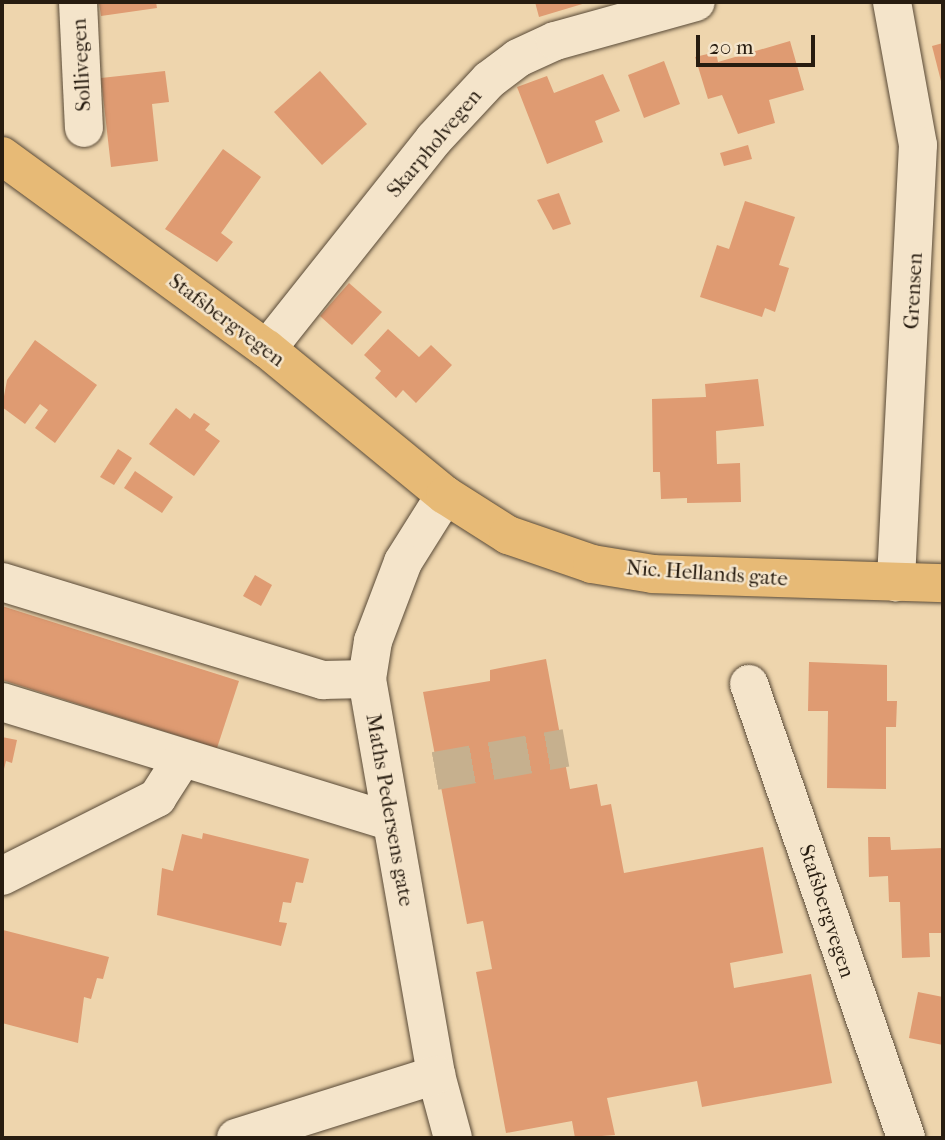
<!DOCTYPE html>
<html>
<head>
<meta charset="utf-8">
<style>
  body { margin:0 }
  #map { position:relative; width:945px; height:1140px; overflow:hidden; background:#eed5ad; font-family:"IM FELL French Canon",serif }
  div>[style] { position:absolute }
  .building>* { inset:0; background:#df9b72 }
  .minor-tunnel>* { height:38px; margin-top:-19px; transform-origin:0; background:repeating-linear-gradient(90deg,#c6b08e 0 38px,transparent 0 57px) }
  .roads { filter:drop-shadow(0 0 2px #594a37) drop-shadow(0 0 2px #594a37) }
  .minor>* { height:38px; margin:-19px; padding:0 19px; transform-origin:19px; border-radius:19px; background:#f4e4ca }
  .major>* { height:38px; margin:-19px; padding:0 19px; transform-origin:19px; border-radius:19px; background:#e7ba76 }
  span { translate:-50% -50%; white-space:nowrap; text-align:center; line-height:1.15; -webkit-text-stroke:5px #f4e4ca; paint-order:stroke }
  .street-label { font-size:21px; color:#271c10 }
  .frame { position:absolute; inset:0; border:4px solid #271c10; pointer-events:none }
  .scale { position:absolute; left:696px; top:35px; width:119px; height:32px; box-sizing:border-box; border:4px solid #271c10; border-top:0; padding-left:9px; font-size:21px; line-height:24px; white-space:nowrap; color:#271c10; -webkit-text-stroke:5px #f4e4ca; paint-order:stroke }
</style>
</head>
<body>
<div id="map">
  <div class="building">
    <i style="clip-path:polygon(99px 2px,156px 2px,157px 8px,101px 16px)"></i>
    <i style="clip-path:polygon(535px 2px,589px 2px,539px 17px)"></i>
    <i style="clip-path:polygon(790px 41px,804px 90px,769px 100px,775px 123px,738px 134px,722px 95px,708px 99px,695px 57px,716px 52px,718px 62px)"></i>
    <i style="clip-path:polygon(943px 43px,943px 85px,942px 85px,932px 46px)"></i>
    <i style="clip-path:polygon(664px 61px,680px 104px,644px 118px,628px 75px)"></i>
    <i style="clip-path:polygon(165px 71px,169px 102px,152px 104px,158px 161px,111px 167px,101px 78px)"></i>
    <i style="clip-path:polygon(320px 71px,367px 124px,322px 165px,274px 112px)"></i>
    <i style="clip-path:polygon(603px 74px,620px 111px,595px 121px,603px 142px,547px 164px,517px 87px,547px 76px,554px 93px)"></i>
    <i style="clip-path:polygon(748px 145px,752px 159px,724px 166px,720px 153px)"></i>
    <i style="clip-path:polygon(223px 149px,261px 177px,221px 233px,233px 242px,217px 262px,165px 229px)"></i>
    <i style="clip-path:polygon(559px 193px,571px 224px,553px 230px,537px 200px)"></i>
    <i style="clip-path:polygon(745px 201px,795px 217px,779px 265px,789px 268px,775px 312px,765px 308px,762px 317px,700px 297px,717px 245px,729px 249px)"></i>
    <i style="clip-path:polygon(349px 283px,382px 312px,352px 345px,320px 316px)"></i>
    <i style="clip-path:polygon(388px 329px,419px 357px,431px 345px,452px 365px,416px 403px,403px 390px,396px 398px,375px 378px,381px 371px,364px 355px)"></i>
    <i style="clip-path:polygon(35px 340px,97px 385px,55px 443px,35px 428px,48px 410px,40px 404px,25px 424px,2px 407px,7px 380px)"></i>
    <i style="clip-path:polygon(758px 379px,764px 426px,716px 431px,717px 464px,740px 463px,741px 502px,687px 503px,687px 498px,661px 499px,660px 472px,653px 472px,652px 399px,706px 397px,705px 384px)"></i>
    <i style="clip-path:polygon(176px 408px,190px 419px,194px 413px,210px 424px,205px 430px,220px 441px,194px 476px,149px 444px)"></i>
    <i style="clip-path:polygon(118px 449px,132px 458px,114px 485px,100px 477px)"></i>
    <i style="clip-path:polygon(135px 471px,173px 497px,162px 513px,124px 488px)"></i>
    <i style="clip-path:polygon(255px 575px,272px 585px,261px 606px,243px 596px)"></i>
    <i style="clip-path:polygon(2px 606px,239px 681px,217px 748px,2px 680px)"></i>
    <i style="clip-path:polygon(546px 659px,570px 789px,597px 784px,601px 806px,611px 804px,624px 873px,763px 847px,783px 953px,730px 963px,734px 988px,811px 974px,832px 1083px,702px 1107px,697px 1081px,607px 1098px,615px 1135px,575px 1138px,572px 1121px,506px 1133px,476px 972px,492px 969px,483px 921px,467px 924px,423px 692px,490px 681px,490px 670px)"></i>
    <i style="clip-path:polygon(809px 662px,887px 665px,887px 701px,897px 701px,896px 727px,886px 727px,886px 789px,827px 788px,828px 711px,808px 711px)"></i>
    <i style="clip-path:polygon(2px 737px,17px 740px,12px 763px,6px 761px,3px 773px)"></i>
    <i style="clip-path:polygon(203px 833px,309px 859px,303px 883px,296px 882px,291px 903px,283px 902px,279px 922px,287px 923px,281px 946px,157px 915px,162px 868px,173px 871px,182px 834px,202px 839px)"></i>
    <i style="clip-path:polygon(868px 837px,890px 837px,891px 850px,943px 848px,943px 933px,929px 933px,930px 957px,902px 958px,900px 902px,889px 902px,888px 876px,869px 877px)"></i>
    <i style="clip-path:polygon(3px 930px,109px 957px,103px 979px,97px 978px,91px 999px,84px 997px,78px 1043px,2px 1023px)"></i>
    <i style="clip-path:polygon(918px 992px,943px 997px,943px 1045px,909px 1038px)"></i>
  </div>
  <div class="minor-tunnel">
    <i style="left:435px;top:771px;width:133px;rotate:-10deg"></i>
  </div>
  <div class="roads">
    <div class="minor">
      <i style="left:78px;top:2px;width:126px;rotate:87.3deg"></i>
      <i style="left:892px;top:2px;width:145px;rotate:79.7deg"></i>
      <i style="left:918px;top:145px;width:438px;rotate:92.9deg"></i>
      <i style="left:267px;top:349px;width:268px;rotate:-51.5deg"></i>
      <i style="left:434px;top:139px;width:81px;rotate:-47deg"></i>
      <i style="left:489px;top:80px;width:36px;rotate:-37deg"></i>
      <i style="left:518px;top:58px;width:41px;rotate:-24.7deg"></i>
      <i style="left:555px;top:41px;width:146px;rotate:-15.5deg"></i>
      <i style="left:445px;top:495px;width:79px;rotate:122.1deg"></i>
      <i style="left:403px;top:562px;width:85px;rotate:110.8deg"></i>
      <i style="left:373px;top:641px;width:38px;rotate:99deg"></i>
      <i style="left:367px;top:679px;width:402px;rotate:80.1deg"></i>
      <i style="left:436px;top:1075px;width:65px;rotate:74.9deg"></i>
      <i style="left:2px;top:582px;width:336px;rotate:17deg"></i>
      <i style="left:323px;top:680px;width:44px;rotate:-1.3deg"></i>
      <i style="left:749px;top:684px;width:480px;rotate:70.9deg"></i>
      <i style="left:2px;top:702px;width:407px;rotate:17.1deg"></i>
      <i style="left:2px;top:876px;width:174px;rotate:-26.7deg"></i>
      <i style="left:157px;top:798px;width:46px;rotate:-57.3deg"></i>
      <i style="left:236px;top:1138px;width:210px;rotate:-17.5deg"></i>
    </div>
    <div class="major">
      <i style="left:2px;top:156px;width:328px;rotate:36.1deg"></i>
      <i style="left:267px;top:349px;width:230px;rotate:39.4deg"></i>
      <i style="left:445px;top:495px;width:75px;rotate:32.4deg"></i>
      <i style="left:508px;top:535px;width:89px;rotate:19deg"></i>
      <i style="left:592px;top:564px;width:62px;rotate:9.3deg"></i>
      <i style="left:653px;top:574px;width:290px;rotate:1.8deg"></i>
    </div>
  </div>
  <div class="street-label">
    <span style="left:81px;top:65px;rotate:-93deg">Sollivegen</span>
    <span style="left:434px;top:143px;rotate:-50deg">Skarpholvegen</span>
    <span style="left:913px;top:291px;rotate:-87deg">Grensen</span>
    <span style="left:227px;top:320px;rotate:37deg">Stafsbergvegen</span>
    <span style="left:707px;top:573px;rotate:4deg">Nic. Hellands gate</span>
    <span style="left:390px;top:810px;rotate:80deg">Maths Pedersens gate</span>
    <span style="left:827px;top:911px;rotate:72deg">Stafsbergvegen</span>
  </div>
  <div class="frame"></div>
  <div class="scale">20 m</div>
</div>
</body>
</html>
